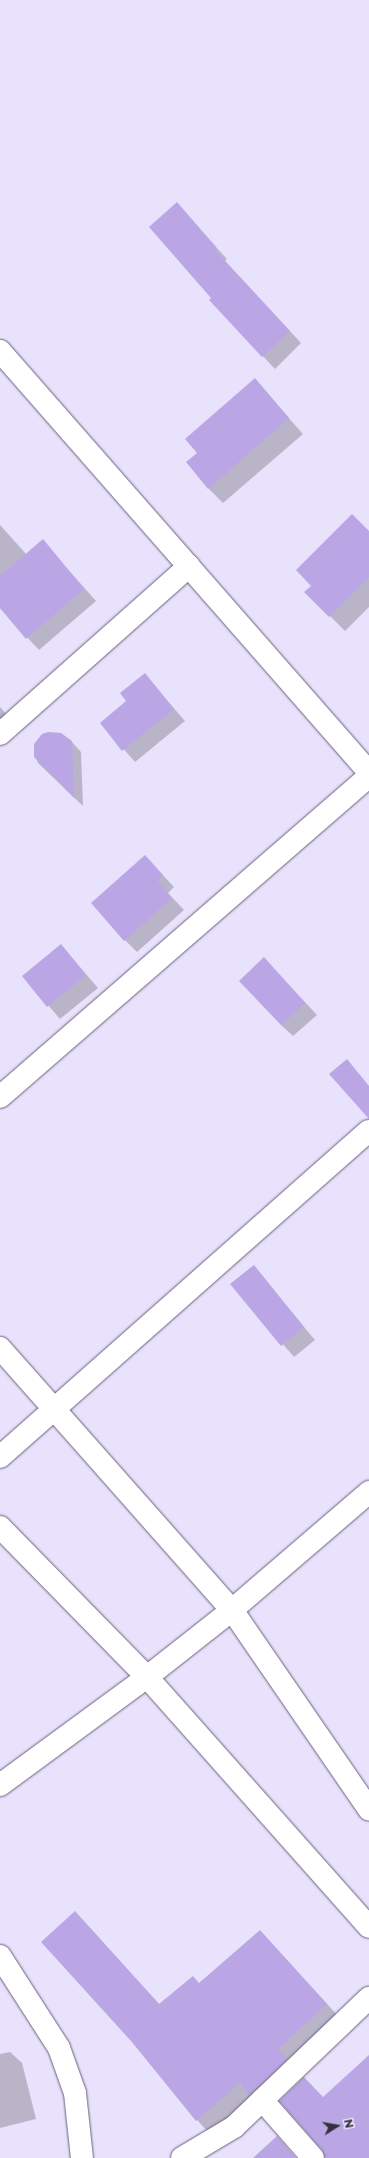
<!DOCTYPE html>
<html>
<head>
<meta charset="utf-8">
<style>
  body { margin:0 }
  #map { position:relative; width:369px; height:2158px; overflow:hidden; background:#e9e2fc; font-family:Montserrat,sans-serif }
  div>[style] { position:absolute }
  .shadow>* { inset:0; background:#0003 }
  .building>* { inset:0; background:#baa6e4 }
  .roads { filter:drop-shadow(0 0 1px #69607c) drop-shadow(0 0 1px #69607c) }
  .street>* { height:22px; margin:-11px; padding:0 11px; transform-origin:11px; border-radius:11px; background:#fff }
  span { translate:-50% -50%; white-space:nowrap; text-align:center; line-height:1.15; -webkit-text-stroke:3.5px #e9e2fc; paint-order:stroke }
  .north { position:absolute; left:317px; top:2106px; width:40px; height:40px; -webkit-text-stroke:3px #e9e2fc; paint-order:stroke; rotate:79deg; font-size:11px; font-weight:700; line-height:16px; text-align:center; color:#34303d }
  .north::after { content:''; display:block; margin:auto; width:14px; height:18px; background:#34303d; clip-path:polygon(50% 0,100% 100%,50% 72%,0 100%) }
</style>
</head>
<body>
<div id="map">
  <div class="shadow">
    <i style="clip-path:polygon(188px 216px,227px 259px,225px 261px,301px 343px,275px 369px,210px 300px,212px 298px)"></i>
    <i style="clip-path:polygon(255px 380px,303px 434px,223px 503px,208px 488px,198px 453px)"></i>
    <i style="clip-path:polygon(0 525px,27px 555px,43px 541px,96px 601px,39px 650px,0 608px)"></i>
    <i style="clip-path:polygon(369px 532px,369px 607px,345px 631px,306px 592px)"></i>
    <i style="clip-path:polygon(145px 675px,185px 721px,135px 762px,101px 723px,128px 701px)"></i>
    <i style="clip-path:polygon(0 707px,13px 722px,0 734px)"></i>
    <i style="clip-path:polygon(71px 741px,81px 752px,83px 806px,38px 763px,34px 751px)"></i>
    <i style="clip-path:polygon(145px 856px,174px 887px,168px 893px,184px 910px,137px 952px,125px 940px)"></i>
    <i style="clip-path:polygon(61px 945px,98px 988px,60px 1019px,23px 976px)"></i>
    <i style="clip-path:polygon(276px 971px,317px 1015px,293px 1036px,281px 1025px)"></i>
    <i style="clip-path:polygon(253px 1266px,315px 1340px,294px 1357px,231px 1284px)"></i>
    <i style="clip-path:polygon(88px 1926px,160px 2005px,273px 1945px,340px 2018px,210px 2134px,197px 2120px)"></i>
    <i style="clip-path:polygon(10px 2052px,22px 2063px,36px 2119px,0 2128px,0 2054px)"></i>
  </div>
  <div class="building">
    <i style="clip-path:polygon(177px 202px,216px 247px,214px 249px,290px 331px,262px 357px,209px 300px,211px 298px,149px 227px)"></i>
    <i style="clip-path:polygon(255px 378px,289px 418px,208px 489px,186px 462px,197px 453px,185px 439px)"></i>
    <i style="clip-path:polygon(352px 514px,369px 531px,369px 577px,329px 617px,304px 592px,311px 586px,296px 570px)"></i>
    <i style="clip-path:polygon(43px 539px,84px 589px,26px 639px,0 608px,0 576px)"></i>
    <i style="clip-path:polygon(145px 673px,174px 709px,122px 751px,100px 723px,126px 701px,120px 693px)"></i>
    <i style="clip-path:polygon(48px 732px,61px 733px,72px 741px,74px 798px,34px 757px,34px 744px,42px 734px)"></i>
    <i style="clip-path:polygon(145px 855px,163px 875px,157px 880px,172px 898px,124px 941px,91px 903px)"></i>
    <i style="clip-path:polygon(61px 944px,86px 975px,47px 1007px,22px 976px)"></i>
    <i style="clip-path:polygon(264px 957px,305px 1003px,281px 1025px,239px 981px)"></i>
    <i style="clip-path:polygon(347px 1059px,369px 1086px,369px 1119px,329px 1074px)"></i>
    <i style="clip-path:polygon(254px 1265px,304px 1327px,281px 1346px,230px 1284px)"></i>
    <i style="clip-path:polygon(75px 1911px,159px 2004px,193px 1976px,199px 1983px,260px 1930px,327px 2004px,278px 2049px,287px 2059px,249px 2095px,240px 2083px,196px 2121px,131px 2041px,41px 1942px)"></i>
    <i style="clip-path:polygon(369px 2055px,369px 2158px,325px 2158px,322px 2150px,279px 2101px,304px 2077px,323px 2097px)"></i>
    <i style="clip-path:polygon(277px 2136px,296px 2158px,253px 2158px)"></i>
  </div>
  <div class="roads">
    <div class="street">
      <i style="left:0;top:351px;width:560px;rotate:48.77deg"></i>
      <i style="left:0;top:734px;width:253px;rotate:-41.6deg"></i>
      <i style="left:0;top:1097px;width:489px;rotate:-41deg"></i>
      <i style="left:0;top:1348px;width:350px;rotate:48.5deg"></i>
      <i style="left:232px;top:1610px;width:242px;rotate:55.5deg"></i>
      <i style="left:0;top:1457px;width:492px;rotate:-41.5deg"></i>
      <i style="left:0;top:1527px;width:210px;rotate:45.6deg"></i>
      <i style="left:147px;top:1677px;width:334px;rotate:48.4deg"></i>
      <i style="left:0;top:1785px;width:182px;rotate:-36.3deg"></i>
      <i style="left:147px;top:1677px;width:108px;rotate:-38.2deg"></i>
      <i style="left:232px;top:1610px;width:181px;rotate:-40.7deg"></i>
      <i style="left:0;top:1956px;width:109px;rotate:57.3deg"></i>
      <i style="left:59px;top:2048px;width:48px;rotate:70.4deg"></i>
      <i style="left:75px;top:2093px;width:65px;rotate:83.9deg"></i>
      <i style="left:262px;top:2100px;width:77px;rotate:48.7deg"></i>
      <i style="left:182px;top:2158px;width:61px;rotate:-30.8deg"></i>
      <i style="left:234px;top:2127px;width:187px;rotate:-43.7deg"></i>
    </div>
  </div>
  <div class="north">N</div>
</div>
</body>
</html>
